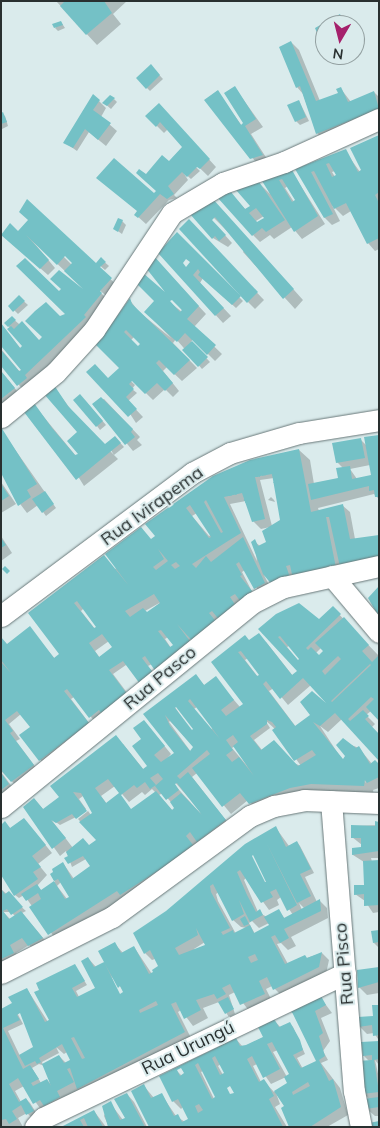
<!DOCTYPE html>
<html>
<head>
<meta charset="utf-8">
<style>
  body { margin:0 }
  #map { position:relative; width:380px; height:1128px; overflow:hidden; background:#daebec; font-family:Mulish,sans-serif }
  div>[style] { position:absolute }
  .shadow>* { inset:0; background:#0003 }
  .building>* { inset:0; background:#74c1c6 }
  .roads { filter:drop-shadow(0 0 1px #697879) drop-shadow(0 0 1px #697879) }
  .minor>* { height:21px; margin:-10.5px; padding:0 10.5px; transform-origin:10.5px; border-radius:10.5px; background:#fff }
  span { translate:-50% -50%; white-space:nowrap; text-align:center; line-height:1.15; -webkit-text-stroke:4px #daebec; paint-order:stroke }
  .street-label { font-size:18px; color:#293030 }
  .frame { position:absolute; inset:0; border:2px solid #293030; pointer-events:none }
  .north { position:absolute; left:315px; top:15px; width:50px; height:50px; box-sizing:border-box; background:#daebec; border:1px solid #93a0a1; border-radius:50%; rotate:188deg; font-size:14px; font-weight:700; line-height:20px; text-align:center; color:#293030 }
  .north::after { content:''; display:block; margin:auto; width:18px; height:22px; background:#a5216c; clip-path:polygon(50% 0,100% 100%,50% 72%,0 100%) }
</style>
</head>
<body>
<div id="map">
  <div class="shadow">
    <i style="clip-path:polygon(56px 1px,127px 1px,113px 14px,121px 24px,97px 45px)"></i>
    <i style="clip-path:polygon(340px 15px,349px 25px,325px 25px,325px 42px,317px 28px)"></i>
    <i style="clip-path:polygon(61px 22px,65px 28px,58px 31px,55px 28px)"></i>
    <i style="clip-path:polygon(355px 40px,361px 54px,347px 61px,341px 55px,355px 55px)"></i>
    <i style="clip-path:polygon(291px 42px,299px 50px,320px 101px,340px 93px,341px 89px,351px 102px,374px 92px,379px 97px,379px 119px,324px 141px,317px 133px,303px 94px,297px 87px)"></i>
    <i style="clip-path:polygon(151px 66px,163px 79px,150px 91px,137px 78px)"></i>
    <i style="clip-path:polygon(235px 88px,263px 127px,251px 134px,269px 162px,259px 166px,206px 100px,217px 91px,242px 126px,245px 124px)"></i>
    <i style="clip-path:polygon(114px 99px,117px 102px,111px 109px,104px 103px)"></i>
    <i style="clip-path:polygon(99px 101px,106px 108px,101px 117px,117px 131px,106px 146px,89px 132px,77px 151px,64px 142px)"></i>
    <i style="clip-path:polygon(299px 101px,309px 121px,300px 125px,296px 121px)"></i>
    <i style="clip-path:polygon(166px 112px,216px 167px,208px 176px,181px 150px,184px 147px,168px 129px,164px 133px,147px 116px)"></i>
    <i style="clip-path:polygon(1px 114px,5px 116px,8px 126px,2px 129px)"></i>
    <i style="clip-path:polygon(evenodd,379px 136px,379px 249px,375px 251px,368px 243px,351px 211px,343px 216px,332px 205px,340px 221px,332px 225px,325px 218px,297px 170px,345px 151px,360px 172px,379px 136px,335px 171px,337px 176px,335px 177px,332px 172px,335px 171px)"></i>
    <i style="clip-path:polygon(179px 151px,200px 171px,191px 179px,183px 172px,188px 180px,174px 195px,177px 198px,169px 200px,146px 224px,136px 215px,157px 191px,146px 176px,169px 162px)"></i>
    <i style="clip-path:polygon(evenodd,292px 172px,325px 224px,302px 239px,292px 227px,274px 239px,270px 235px,260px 242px,253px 235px,238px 201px,246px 210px,252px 207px,259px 183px,270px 194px,264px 182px,292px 172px,288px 186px,297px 201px,294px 202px,285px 188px,288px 186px,292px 172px,264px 216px,265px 218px,258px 224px,256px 221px,264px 216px)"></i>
    <i style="clip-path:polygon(evenodd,28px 201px,122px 290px,111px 300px,89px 281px,109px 301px,25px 392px,1px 364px,1px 349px,20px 372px,22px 370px,1px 324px,21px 349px,24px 346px,6px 323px,12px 318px,39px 341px,59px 317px,67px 315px,59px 293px,87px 292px,30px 238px,55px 268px,48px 275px,9px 241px,30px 220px,28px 201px,63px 253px,74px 263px,72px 265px,62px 255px,63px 253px)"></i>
    <i style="clip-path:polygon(202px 206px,223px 211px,303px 300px,295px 309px,243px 252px,245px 249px)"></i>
    <i style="clip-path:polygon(206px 214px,232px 243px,228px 247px,213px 238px)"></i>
    <i style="clip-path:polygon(122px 221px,126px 225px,122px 234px,115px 229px)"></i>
    <i style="clip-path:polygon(189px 221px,264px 300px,255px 309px,248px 302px)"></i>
    <i style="clip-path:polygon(evenodd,177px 234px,243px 301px,236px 308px,203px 278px,200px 283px,231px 316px,223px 323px,159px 253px,177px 234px,186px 257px,192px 262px,186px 268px,181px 263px,186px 257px)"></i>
    <i style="clip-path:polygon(101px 259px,109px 266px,105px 270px,97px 263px)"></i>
    <i style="clip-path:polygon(evenodd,160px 264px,206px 314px,194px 327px,222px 354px,215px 361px,193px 339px,191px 342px,210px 362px,202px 369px,176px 339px,173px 343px,197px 368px,182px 381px,167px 367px,163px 371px,179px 391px,173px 397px,165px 389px,153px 400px,97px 345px,130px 300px,138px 311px,171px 338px,146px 312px,169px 297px,160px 264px,172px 298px,186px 315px,168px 301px,172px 298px,160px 264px,134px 337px,142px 344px,138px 348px,131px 340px,134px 337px)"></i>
    <i style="clip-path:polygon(19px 297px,28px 305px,18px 314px,10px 306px)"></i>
    <i style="clip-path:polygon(119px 370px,135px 385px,132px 389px,137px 393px,128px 401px,143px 417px,136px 423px,108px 380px)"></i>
    <i style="clip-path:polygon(1px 371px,21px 396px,1px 411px)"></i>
    <i style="clip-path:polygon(54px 387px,75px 415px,114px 455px,107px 444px,115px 437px,124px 447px,114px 455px,118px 459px,84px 486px,34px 405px,76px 456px,79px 454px,79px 433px)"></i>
    <i style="clip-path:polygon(84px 399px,106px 425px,100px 430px,97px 426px)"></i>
    <i style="clip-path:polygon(104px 399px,140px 437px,137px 440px,142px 445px,133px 451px,94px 404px)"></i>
    <i style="clip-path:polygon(2px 431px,56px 508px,46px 516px,38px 505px,27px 513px,11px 492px)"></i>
    <i style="clip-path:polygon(evenodd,379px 436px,379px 499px,374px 494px,318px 508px,319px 511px,342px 505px,350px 512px,355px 539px,379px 567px,302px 586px,264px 575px,272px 591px,262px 596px,245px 570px,242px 572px,259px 605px,185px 631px,199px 652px,152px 664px,148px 666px,153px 672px,126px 665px,113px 674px,134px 702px,97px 724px,74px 697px,71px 699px,95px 731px,47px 768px,21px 736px,32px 728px,21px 714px,9px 724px,20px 739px,16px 741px,40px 773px,20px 789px,1px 771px,1px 661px,8px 645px,30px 628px,55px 659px,61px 655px,30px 613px,115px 569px,157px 536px,147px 524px,299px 450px,310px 460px,314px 484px,340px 479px,343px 468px,337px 462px,360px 439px,367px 446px,379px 436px,370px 465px,372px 476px,357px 479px,350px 469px,370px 465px,379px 436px,274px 478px,282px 520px,272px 526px,260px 480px,274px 478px,379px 436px,246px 501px,253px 521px,261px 529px,270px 527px,268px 542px,260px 546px,254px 541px,257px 561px,230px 504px,246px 501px,379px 436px,197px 513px,211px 535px,209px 536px,192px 516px,197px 513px,379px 436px,161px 602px,147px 613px,145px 611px,161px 602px,379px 436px,84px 608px,98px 627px,95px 629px,81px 611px,84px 608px,379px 436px,168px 637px,175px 646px,171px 648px,165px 639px,168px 637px,379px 436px,109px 641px,113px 647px,100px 658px,95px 651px,109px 641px)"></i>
    <i style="clip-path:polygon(1px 482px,16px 504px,1px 513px)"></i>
    <i style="clip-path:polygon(271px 497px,274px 500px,275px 502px,268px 500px)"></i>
    <i style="clip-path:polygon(1px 536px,12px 553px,1px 561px)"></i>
    <i style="clip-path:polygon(evenodd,333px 608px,379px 656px,379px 720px,371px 711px,366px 715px,375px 724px,371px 728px,342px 719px,328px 732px,320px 726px,341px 758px,366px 783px,346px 743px,359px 748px,372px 764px,379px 765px,379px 788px,373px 790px,374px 796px,257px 810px,248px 800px,231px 814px,197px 773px,192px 777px,232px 828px,203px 856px,57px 941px,24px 895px,19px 898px,15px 895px,5px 823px,11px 829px,24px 819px,52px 853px,38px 864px,47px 875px,37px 886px,42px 891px,55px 882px,51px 875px,63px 863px,74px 879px,94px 872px,86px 859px,72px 867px,66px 851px,60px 856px,25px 807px,34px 799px,44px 810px,123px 744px,144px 770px,149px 766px,143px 739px,144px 721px,171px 754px,165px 761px,176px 754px,145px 714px,196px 676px,205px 686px,215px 678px,240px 707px,245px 704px,213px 662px,250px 641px,266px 642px,293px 676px,299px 671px,260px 629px,319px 621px,333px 608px,289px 646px,301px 659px,298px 661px,287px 647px,289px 646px,333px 608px,321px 648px,324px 652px,319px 656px,316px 653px,321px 648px,333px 608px,248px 658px,260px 675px,258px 677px,245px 660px,248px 658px,333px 608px,311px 685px,329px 705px,315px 721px,296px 727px,269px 691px,274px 688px,288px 705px,311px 685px,333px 608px,174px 702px,195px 729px,192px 732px,172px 703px,174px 702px,333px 608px,197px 707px,213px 728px,211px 729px,194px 709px,197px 707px,333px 608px,265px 720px,275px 729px,301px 766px,262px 750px,254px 740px,270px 728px,265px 720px,333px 608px,170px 721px,194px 747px,191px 752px,169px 722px,170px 721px,333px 608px,235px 746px,248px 767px,232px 748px,235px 746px,333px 608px,174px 781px,201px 812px,200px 813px,172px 782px,174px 781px,333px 608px,115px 786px,129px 802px,142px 792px,145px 795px,152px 789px,156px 793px,132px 811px,107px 804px,101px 796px,115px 786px,333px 608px,163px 793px,176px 808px,173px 811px,159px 795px,163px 793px,333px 608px,83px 796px,94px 813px,91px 815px,88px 811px,78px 819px,98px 840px,89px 846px,73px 848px,50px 818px,60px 825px,76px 817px,86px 809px,79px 799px,83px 796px,333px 608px,61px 882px,71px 897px,67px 899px,57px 886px,61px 882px)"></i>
    <i style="clip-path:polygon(1px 772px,16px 792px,1px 802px)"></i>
    <i style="clip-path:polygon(379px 825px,379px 858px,371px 858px,372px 862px,379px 861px,379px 912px,373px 913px,365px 901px,355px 894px,366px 886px,364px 862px,353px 855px,353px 849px,362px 848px,362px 845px,352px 837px,352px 826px)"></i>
    <i style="clip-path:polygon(evenodd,276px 828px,289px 846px,297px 842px,300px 846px,314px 873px,305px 877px,317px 902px,320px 901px,327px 908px,328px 918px,291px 937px,296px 946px,288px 950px,281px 943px,277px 944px,288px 964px,322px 953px,329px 960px,326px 974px,282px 996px,272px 986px,266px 989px,272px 1001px,249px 1011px,235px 992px,229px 995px,235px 1014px,229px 1017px,219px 1002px,203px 1008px,208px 1018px,193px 1026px,181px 1010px,178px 1012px,192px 1040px,42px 1111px,24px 1086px,15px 1091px,21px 1102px,26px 1099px,30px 1103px,37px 1114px,31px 1117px,27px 1113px,18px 1118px,23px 1127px,1px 1127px,1px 1010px,15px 1009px,23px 1024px,8px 1031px,20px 1056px,35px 1048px,27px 989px,48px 1022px,75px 966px,87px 985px,76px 991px,79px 997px,96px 988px,88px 958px,96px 967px,106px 962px,115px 944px,123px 953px,134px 947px,152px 974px,160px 967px,155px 959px,152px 960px,145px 953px,167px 912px,276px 828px,254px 854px,269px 887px,267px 888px,250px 856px,254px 854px,276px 828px,246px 878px,269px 910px,279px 905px,277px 900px,281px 897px,293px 915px,285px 919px,279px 911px,267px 917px,258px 912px,244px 880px,246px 878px,276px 828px,219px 892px,233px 920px,241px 927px,247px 928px,236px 934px,218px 901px,216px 894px,219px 892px,276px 828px,299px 903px,305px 909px,302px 910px,299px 903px,276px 828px,252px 921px,259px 928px,269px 923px,271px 926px,255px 934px,249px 923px,252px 921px,276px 828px,205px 942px,207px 945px,194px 950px,194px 949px,205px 942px,276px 828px,111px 976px,125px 992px,119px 996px,111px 976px,276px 828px,56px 1047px,64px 1054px,67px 1052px,71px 1061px,66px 1063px,59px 1056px,43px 1065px,42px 1062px,59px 1053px,56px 1047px,276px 828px,39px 1064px,45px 1066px,57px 1090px,47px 1080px,41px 1083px,32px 1068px,39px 1064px)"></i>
    <i style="clip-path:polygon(evenodd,1px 889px,26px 911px,22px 913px,49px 945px,36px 952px,29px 945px,16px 953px,21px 961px,1px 970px,1px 889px,3px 912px,11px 912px,15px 916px,10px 919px,3px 912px)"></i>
    <i style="clip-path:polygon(379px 932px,379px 948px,374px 943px)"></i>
    <i style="clip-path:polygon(379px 969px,379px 993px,367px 995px,359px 987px)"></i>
    <i style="clip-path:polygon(evenodd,320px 997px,332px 1013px,321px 1018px,330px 1041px,323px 1051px,328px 1060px,321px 1063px,340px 1088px,348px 1115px,327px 1127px,291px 1127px,285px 1107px,276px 1093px,280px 1104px,275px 1107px,287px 1127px,151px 1127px,144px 1086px,154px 1098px,161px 1094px,176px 1116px,185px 1122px,190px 1119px,183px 1107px,181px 1109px,173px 1101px,176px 1070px,182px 1076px,186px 1074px,182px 1066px,236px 1039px,243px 1047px,264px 1037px,274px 1020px,281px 1028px,289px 1023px,293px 1027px,305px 1054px,297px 1058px,303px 1069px,319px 1061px,293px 1011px,320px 997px,278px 1050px,291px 1075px,287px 1077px,273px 1052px,278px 1050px,320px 997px,221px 1064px,226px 1073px,223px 1075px,218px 1066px,221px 1064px,320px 997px,257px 1064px,271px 1084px,286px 1077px,291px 1089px,287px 1085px,274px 1092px,264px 1081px,261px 1082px,253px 1066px,257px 1064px,320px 997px,203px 1071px,217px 1097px,214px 1099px,201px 1072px,203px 1071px,320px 997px,231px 1084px,235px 1093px,230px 1096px,225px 1087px,231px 1084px)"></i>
    <i style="clip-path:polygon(379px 1006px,379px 1039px,378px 1039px,374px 1033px,367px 1034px,359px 1026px,374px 1017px)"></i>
    <i style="clip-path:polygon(379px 1042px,379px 1065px,375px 1060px,379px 1078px,379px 1116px,375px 1116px,367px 1109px,370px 1100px,364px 1094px,369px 1061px,364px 1056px)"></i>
    <i style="clip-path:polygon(127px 1094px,134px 1102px,147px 1127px,109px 1127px,104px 1116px,110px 1103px,123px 1120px,126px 1118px)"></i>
    <i style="clip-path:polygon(94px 1111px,106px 1127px,63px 1127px)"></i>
  </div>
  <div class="building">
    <i style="clip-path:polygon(65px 1px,104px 1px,112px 13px,86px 35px,60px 6px)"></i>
    <i style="clip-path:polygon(340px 14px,345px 25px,325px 25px,325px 36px,319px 38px,315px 28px)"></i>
    <i style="clip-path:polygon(61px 21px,63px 25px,54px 28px,52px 24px)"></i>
    <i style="clip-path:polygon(291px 41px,316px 101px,338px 93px,336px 89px,341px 87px,348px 102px,374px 91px,379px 109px,316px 134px,300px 86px,296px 88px,279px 47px)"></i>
    <i style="clip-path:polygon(151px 64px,160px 75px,146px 89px,136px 78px)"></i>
    <i style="clip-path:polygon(235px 86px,256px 119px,245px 126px,263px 155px,250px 159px,204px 100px,218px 90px,241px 125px,243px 123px,224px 93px)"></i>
    <i style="clip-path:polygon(93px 94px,100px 100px,93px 110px,111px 123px,98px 140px,85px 129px,73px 148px,63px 143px)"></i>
    <i style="clip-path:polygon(110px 95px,115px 98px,107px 106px,102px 103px)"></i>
    <i style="clip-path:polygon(299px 100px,306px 117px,295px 122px,287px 105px)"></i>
    <i style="clip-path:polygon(159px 103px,210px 159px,200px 169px,197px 167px,187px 177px,182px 172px,168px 186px,174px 194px,167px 199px,160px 194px,138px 218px,134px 215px,137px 211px,96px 178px,114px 158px,154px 193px,156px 191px,136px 173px,139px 169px,146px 174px,162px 155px,169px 161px,182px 147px,160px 122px,156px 127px,145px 116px)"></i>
    <i style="clip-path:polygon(3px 112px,7px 122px,1px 124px,1px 113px)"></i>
    <i style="clip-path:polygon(evenodd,379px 135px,379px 192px,375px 195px,379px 203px,379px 238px,367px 244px,346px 203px,334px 209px,314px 171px,311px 172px,333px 214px,324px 218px,295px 169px,346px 149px,358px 172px,361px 170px,350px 148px,379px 135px,329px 163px,336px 175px,332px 177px,326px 164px,329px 163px)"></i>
    <i style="clip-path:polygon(evenodd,292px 170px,318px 216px,294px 232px,262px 181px,292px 170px,282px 179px,295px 200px,292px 202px,279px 180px,282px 179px)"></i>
    <i style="clip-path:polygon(evenodd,259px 182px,285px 220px,266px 232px,262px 228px,252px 236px,217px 197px,231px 192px,245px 209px,250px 206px,236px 190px,259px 182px,256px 208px,264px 218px,257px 222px,249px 213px,256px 208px)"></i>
    <i style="clip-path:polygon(212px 198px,294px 289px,283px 299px,215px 217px,212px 220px,226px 235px,219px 241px,215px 236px,212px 239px,190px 214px)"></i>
    <i style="clip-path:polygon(27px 199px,96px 263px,101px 257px,106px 262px,100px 267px,112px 278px,100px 291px,102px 293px,84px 315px,86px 317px,25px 375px,27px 378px,17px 386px,1px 366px,1px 350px,19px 371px,21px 370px,1px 346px,1px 323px,20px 348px,22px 346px,7px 329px,11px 326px,14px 329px,22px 321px,39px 340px,42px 337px,25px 321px,35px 311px,46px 302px,60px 316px,65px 314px,16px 266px,25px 258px,59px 291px,61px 289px,50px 279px,59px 270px,83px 289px,64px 271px,72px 263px,65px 256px,57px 265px,26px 235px,49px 260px,40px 269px,1px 235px,10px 223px,18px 231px,28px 220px,19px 212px)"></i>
    <i style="clip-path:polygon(118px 218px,123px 220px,118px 232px,113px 229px)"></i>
    <i style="clip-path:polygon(189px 219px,258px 292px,247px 303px,179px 229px)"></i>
    <i style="clip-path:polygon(evenodd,177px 232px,241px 296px,232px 305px,198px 275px,200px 272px,198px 269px,193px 275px,224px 308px,215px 316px,158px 253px,177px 232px,186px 259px,190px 262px,186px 267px,183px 263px,186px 259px)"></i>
    <i style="clip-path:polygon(evenodd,153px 255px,199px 306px,187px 319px,216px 345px,207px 355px,185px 333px,177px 342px,144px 312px,154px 301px,137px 284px,143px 273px,165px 292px,146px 268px,153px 255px,172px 300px,182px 310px,180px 312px,170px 301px,172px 300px)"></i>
    <i style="clip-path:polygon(19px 295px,25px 301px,13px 312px,8px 306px)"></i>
    <i style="clip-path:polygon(evenodd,130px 298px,132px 304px,190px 360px,174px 375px,159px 360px,156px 363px,173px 383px,165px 391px,157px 383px,145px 394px,132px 381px,129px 384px,134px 389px,126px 397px,137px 409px,128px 417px,86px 372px,95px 364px,108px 378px,119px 368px,96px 345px,130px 298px,126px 330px,140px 344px,138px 346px,124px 332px,126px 330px)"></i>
    <i style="clip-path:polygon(12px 316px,16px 320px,8px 327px,4px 323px)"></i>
    <i style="clip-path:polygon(192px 341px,208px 357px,198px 367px,182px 350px)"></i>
    <i style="clip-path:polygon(1px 371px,15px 388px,1px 399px)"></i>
    <i style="clip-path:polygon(54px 385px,68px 406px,105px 444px,115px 436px,121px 443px,76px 480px,24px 412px,34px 403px,52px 428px,75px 455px,78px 454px,67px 441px,77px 432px,44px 394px)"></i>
    <i style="clip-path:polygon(80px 394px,103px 421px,96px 427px,73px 400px)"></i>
    <i style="clip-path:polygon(101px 397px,133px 429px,131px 432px,135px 437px,125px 445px,92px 404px)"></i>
    <i style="clip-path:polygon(1px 427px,37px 484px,27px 490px,31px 497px,18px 506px,1px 473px)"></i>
    <i style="clip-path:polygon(379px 435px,379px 497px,375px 497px,374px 490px,369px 491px,369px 486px,311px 500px,308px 484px,338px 478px,336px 468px,350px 466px,352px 479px,371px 475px,364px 437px)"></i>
    <i style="clip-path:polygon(361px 438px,365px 458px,336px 463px,332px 443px)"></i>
    <i style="clip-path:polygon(evenodd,299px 449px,311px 512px,343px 504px,350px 539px,379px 535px,379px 559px,340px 567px,329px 517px,326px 517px,336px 568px,293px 579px,290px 565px,286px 566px,291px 580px,273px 586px,263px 574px,251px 542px,255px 539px,258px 546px,266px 542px,262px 531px,280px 520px,272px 474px,255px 477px,265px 519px,252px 522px,242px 493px,224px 497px,241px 533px,228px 541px,192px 564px,196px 568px,206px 556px,211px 562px,243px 537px,265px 583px,254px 589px,239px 562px,236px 564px,242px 575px,240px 576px,252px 591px,243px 605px,235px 594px,230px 597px,238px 609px,221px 622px,212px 611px,209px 613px,218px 624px,194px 643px,177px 624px,192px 644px,156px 672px,145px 656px,142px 658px,154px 674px,140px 684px,123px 661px,109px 670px,127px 694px,101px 713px,99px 710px,89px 718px,67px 689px,64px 691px,89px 723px,39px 761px,19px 735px,30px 727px,17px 711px,5px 720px,13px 731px,10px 733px,34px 765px,11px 782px,1px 770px,1px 662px,11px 673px,1px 660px,1px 637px,7px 644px,30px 626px,54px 658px,59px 654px,28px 613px,104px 555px,129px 586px,105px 554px,141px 527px,151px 539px,155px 536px,145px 524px,213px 476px,250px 460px,299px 449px,206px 500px,223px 532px,221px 533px,204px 502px,206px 500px,299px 449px,190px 505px,211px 537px,209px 538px,186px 508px,190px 505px,299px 449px,158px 549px,168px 561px,156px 570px,153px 567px,164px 559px,158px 549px,299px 449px,176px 562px,180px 566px,175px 569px,171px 565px,176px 562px,299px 449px,154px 594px,160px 603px,147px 612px,143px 608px,130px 617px,125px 611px,154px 594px,299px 449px,77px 601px,96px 627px,94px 628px,74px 603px,77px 601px,299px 449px,161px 630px,173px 645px,170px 647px,158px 631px,161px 630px,299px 449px,102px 634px,112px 647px,99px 657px,89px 643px,102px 634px)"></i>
    <i style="clip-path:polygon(1px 484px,9px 496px,1px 501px)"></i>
    <i style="clip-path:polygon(45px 491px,54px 504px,42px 513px,32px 499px)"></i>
    <i style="clip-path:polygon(1px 538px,6px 545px,1px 548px)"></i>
    <i style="clip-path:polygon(5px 566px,10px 571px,7px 574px,2px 569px)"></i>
    <i style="clip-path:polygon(379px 586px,379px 617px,368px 598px)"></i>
    <i style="clip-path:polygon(evenodd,299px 603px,319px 619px,333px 606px,341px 614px,306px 648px,308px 650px,311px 647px,319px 655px,323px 651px,315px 643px,344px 617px,369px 645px,362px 651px,372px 662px,379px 655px,379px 721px,366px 707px,374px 699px,371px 697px,348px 719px,350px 721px,363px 710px,369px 716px,365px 719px,379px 734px,379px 761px,335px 713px,320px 726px,313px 722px,343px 759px,345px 756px,336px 745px,343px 738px,356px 748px,359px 746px,370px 764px,375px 760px,379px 764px,379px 777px,367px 783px,365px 780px,364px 786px,311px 784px,290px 788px,249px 804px,240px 793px,222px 807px,192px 768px,210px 754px,207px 750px,177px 776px,180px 779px,188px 772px,226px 820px,197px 842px,190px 832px,186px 836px,193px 845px,172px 862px,120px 895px,117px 891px,48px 935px,29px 907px,41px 899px,38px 893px,26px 901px,21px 894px,37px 884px,41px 890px,54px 881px,65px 899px,69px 897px,58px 879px,54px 881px,50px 874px,53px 872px,52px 869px,63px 862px,72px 879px,90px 866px,83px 856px,68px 864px,64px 858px,68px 856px,66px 852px,83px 838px,89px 845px,96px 840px,79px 822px,92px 813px,81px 793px,73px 792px,87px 811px,76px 819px,72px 814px,56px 823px,51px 820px,66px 838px,52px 849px,23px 807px,34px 798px,43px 809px,59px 797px,50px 786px,116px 735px,143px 769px,147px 766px,132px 746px,141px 739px,133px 728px,144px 720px,165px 746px,154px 755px,161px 762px,174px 753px,143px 714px,196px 674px,204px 685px,216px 676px,234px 700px,221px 710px,226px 716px,243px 704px,211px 662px,245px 635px,249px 640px,259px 633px,292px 675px,297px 671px,258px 629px,276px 614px,299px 603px,280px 636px,299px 659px,298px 660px,278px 637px,280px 636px,299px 603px,241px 651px,259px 675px,257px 676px,238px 652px,241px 651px,299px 603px,338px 656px,341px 659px,325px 675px,322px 671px,338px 656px,299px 603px,370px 664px,371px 665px,332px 702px,331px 701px,370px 664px,299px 603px,303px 678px,326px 703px,312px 691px,300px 702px,310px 715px,295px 726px,263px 684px,266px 681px,280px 699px,303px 678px,299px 603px,190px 699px,220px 739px,188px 701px,190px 699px,299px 603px,176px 707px,193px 729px,192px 730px,175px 708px,176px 707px,299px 603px,165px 715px,193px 747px,190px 751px,170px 726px,165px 715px,299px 603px,267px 720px,272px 722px,276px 727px,272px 730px,294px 761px,312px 750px,316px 755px,298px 766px,274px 740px,261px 750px,250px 736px,267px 724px,267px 720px,299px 603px,233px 735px,238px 742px,233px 746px,254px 776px,239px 757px,232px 762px,226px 755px,233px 750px,226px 740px,233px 735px,299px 603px,158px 773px,163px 779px,155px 786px,166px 800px,179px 790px,175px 784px,177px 783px,202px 815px,181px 793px,170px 802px,174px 808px,172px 810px,156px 791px,131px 809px,121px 795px,134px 785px,137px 788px,145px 782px,150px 789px,156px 785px,150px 778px,158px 773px,299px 603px,108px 779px,119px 793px,106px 803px,95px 788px,108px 779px)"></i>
    <i style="clip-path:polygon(1px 773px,9px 784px,1px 790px)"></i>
    <i style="clip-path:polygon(24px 818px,46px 845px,32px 856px,41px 867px,33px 872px,38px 879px,14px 896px,1px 875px,1px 825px,5px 821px,10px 828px)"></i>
    <i style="clip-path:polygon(375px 821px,379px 822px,379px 851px,352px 855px,352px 848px,361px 847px,361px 838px,351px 838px,351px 825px,375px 826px)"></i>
    <i style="clip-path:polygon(evenodd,276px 826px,286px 847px,297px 841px,311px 869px,300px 874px,311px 896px,297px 903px,267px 844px,297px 905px,287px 911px,276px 889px,270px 892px,273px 897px,261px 903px,240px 870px,237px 872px,247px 895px,256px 912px,260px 909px,263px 915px,250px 922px,239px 900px,244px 914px,232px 921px,213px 884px,210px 886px,211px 892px,230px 928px,221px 932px,223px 935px,233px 930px,234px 933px,250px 925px,254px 933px,269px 925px,264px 917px,279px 909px,284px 918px,320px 899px,321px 911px,284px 929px,289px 938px,280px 943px,275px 935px,271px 937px,285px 964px,305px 955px,307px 958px,322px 952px,319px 967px,273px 990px,267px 977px,259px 981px,265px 994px,240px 1005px,230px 984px,222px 988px,226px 994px,217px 999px,214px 994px,196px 1000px,201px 1010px,184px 1019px,176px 1002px,171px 1004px,185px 1032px,77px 1089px,70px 1068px,67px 1069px,74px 1082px,57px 1091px,60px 1097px,44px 1106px,40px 1100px,33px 1104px,18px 1078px,9px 1084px,19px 1102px,26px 1098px,34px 1111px,26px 1115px,21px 1105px,12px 1111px,17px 1119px,9px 1124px,6px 1119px,1px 1120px,1px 1009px,12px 1003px,8px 997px,27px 988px,45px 1022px,49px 1020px,34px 992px,39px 990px,36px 983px,75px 964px,85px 981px,72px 988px,77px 997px,95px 988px,81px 961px,88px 957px,94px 967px,104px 962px,120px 994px,123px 992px,120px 986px,118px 988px,98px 951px,115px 942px,121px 953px,134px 946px,149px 974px,153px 972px,152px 970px,158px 966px,150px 950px,144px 954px,133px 933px,166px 911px,245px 844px,276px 826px,253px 855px,266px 882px,265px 882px,252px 856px,253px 855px,276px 826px,196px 928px,205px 945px,179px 955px,175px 948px,198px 935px,196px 928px,276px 826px,255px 954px,258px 960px,251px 963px,248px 957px,255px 954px,276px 826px,156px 1001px,158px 1005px,140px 1013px,139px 1010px,156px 1001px,276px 826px,20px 1013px,33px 1047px,19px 1055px,25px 1066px,35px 1061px,37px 1064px,41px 1062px,39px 1058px,62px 1044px,70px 1060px,64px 1063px,59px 1055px,42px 1064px,51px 1086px,47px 1079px,33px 1086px,31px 1083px,39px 1079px,30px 1065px,23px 1069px,3px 1028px,20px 1020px,17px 1015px,20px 1013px,276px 826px,74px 1037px,85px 1058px,82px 1059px,71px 1038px,74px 1037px)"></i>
    <i style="clip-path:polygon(379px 860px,379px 905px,364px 906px,364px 894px,354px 895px,354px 885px,364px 885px,363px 861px)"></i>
    <i style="clip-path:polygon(1px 889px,5px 894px,9px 891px,23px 907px,11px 915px,7px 909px,3px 911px,9px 919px,21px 911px,43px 938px,28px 946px,22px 938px,10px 945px,14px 953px,1px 959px)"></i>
    <i style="clip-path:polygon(245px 916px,249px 924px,244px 926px,240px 919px)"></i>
    <i style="clip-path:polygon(379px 930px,379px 942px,373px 943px,371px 931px)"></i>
    <i style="clip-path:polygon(379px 967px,379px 982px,358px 988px,357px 970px)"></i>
    <i style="clip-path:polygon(evenodd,321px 996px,326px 1005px,315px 1011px,323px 1033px,319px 1036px,325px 1056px,319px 1060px,329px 1081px,333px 1079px,341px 1107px,310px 1127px,289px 1127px,281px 1108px,284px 1106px,274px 1091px,287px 1083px,284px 1077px,289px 1074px,272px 1042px,267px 1044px,280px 1069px,263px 1078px,252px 1056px,247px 1059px,259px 1082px,264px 1079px,268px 1085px,274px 1096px,269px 1099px,283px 1127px,149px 1127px,131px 1091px,144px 1084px,151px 1098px,162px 1093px,174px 1116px,178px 1114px,182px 1122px,188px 1119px,178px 1099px,172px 1102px,159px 1076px,236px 1038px,240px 1046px,246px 1045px,263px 1037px,258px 1027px,274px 1019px,279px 1027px,290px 1022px,300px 1040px,303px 1050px,293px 1055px,301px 1068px,316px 1061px,291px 1010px,321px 996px,215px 1056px,224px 1073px,220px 1075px,212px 1058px,215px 1056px,321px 996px,198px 1063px,215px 1097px,212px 1099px,195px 1065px,198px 1063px,321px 996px,181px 1068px,184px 1073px,180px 1076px,177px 1070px,181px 1068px,321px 996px,308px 1082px,310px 1086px,293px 1095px,292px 1092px,308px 1082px,321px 996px,230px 1086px,234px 1093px,230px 1094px,227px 1088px,230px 1086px,321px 996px,199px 1104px,203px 1110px,198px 1113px,195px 1106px,199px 1104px)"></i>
    <i style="clip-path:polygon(228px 997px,234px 1009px,225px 1014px,218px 1002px)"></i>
    <i style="clip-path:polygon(372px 1005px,379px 1005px,379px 1035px,373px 1036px,372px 1025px,358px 1027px,358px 1017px,373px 1016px)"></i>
    <i style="clip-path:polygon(379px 1041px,379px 1059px,374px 1060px,379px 1092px,362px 1094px,357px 1061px,372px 1060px,372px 1055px,363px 1056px,361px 1042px)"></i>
    <i style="clip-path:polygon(127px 1093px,145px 1127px,108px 1127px,102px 1106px,111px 1101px,120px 1120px,125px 1118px,114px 1099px)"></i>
    <i style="clip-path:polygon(379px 1097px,379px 1107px,366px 1109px,363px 1099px)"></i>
    <i style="clip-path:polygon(94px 1110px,103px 1127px,88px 1127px,84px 1118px,80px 1120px,84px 1127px,61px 1127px)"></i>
    <i style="clip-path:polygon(379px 1121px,379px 1127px,371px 1127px,369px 1123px)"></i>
  </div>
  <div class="roads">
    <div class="minor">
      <i style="left:1px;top:417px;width:71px;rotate:-39.3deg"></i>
      <i style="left:56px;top:372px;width:57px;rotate:-47.9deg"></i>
      <i style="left:94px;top:330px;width:141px;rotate:-56.3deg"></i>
      <i style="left:172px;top:213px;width:59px;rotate:-30.5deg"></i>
      <i style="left:223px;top:183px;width:65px;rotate:-19deg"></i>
      <i style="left:284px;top:162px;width:104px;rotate:-24.4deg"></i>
      <i style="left:332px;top:576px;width:73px;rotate:50deg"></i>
      <i style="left:1px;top:616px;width:239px;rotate:-36.8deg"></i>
      <i style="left:192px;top:473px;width:43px;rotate:-27.8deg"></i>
      <i style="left:230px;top:453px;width:72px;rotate:-16.2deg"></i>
      <i style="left:299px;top:433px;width:81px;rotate:-9.2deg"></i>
      <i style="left:331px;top:801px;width:291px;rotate:85.5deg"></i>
      <i style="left:354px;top:1091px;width:37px;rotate:79deg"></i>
      <i style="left:1px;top:807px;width:323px;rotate:-39.1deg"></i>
      <i style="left:252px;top:603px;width:36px;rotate:-27deg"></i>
      <i style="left:284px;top:587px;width:97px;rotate:-12.5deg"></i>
      <i style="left:1px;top:973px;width:124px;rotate:-26.8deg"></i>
      <i style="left:112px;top:917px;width:171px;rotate:-36.2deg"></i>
      <i style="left:250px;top:816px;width:26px;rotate:-23deg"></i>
      <i style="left:274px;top:806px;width:31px;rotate:-11deg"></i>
      <i style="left:304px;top:800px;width:75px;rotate:2.3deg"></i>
      <i style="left:35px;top:1127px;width:12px;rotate:-48deg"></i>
      <i style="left:43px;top:1118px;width:335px;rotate:-25.6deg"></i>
    </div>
  </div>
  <div class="street-label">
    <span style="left:152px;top:506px;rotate:-36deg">Rua Ivirapema</span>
    <span style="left:160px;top:678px;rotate:-40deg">Rua Pasco</span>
    <span style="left:344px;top:964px;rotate:-95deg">Rua Pisco</span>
    <span style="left:188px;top:1048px;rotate:-26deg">Rua Urungú</span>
  </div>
  <div class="frame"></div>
  <div class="north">N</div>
</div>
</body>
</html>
